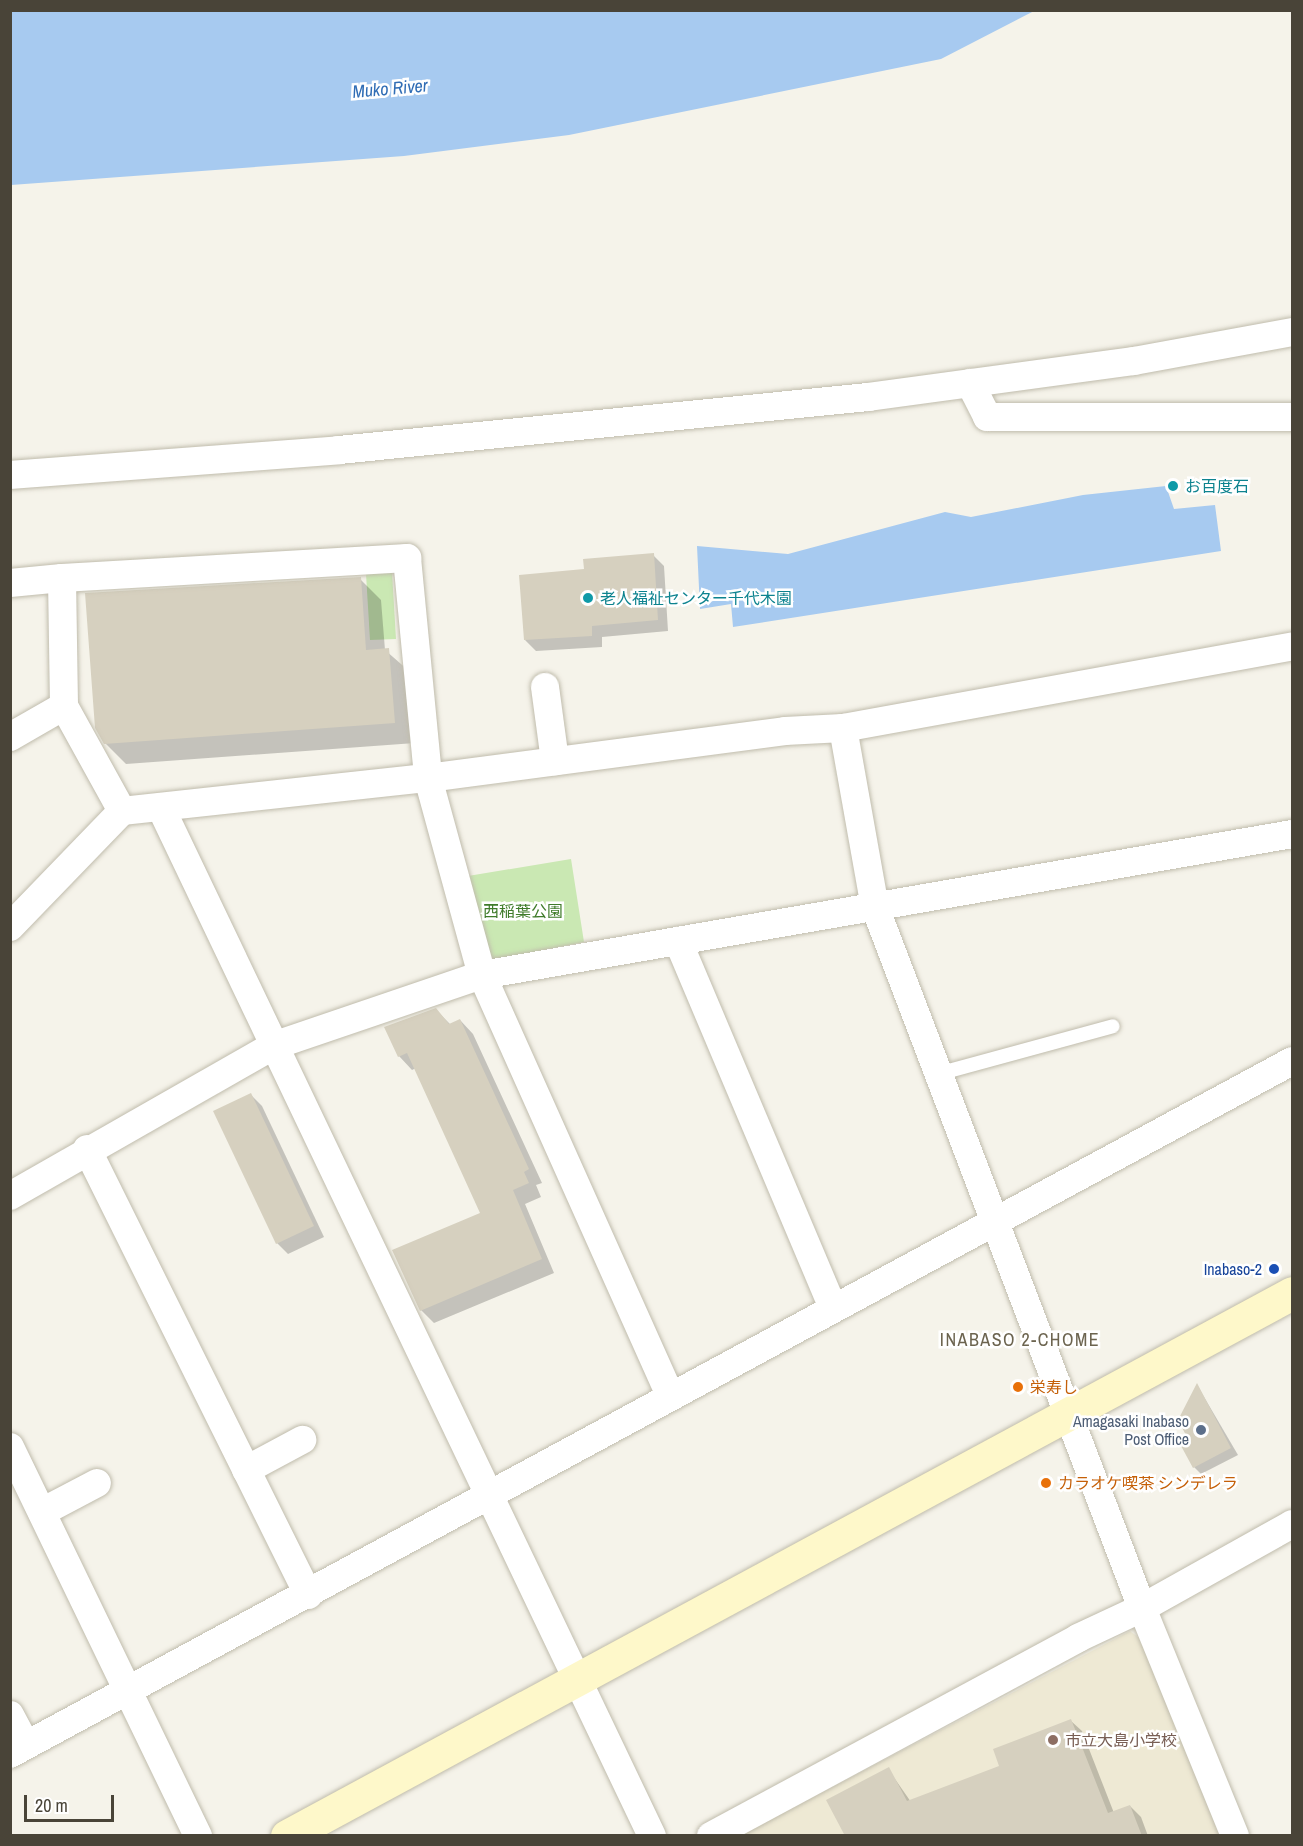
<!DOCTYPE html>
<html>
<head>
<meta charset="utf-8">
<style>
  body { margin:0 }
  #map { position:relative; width:1303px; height:1846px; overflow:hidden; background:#f5f3ea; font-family:"Archivo Narrow","Noto Sans JP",sans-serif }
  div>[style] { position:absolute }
  .education>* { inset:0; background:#eee9d4 }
  .green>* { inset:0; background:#cae8b3 }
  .water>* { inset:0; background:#a7caf0 }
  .shadow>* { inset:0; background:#0003 }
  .building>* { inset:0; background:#d6d0bf }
  .roads { filter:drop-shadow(0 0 2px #c0bcac) drop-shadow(0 0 2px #c0bcac) }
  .lane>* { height:14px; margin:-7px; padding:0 7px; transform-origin:7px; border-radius:7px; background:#fff }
  .street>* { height:28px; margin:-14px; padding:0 14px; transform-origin:14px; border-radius:14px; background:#fff }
  .secondary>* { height:33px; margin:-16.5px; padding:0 16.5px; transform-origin:16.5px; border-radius:16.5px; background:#fef8ca }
  .dots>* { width:16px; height:16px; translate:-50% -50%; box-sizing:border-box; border:3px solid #fff; border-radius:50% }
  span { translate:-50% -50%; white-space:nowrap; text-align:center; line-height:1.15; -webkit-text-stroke:5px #fff; paint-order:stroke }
  .culture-label { font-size:16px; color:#0d838f }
  .left { translate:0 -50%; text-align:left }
  .park-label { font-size:16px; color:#3f7b2a }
  .transit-label { font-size:16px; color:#164399 }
  .right { translate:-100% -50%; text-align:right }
  .food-label { font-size:16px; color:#c56008 }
  .service-label { font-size:16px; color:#4e5e75 }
  .education-label { font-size:16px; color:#785e54 }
  .water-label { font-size:18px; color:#306db5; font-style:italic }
  .neighbourhood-label { font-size:18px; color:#6c644f; letter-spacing:1.5px }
  .frame { position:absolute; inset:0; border:12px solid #494438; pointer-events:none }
  .scale { position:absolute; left:24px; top:1795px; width:90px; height:27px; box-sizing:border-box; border:3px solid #494438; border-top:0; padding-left:8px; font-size:18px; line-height:21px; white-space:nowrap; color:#494438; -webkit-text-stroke:4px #fff; paint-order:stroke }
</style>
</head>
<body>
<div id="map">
  <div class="education">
    <i style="clip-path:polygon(1130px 1631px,1147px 1644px,1220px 1836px,739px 1836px)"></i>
  </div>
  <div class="green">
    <i style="clip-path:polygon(392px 572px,396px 639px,370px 640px,366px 574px)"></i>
    <i style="clip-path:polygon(571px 859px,584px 942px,495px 960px,488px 955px,468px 876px)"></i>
  </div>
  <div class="water">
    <i style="clip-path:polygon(11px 10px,1034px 10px,1034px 11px,941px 59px,569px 135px,404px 156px,11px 185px)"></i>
    <i style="clip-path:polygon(1166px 486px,1174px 509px,1215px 505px,1221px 551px,733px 627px,731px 604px,700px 609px,697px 546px,788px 554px,945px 512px,971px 517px,1083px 495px)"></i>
  </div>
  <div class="shadow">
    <i style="clip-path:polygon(653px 555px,664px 566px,668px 631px,602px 637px,602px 647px,536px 651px,525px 640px,585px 570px)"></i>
    <i style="clip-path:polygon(360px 579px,381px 600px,385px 650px,409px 671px,415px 743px,126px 764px,105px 743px)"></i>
    <i style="clip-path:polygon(436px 1010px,451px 1025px,460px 1020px,473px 1034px,542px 1183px,536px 1185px,541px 1197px,525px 1204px,554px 1273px,434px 1323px,421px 1310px,482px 1214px,416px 1068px,412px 1070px,399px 1056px)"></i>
    <i style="clip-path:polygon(251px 1095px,262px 1106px,324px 1237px,288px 1254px,277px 1243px)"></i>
    <i style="clip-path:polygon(1197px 1385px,1238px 1455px,1201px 1474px,1194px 1467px,1190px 1440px)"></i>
    <i style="clip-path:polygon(1071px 1721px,1082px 1731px,1114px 1813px,1130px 1806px,1141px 1817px,1148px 1836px,846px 1836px,888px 1769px,911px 1802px,1001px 1766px)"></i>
  </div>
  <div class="building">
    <i style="clip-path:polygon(654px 553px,658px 620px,592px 626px,592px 636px,524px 640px,519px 575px,584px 569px,583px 559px)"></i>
    <i style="clip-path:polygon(361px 577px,366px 650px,389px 648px,395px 723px,104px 744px,95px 728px,85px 593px)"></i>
    <i style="clip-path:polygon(436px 1008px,449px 1024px,460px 1019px,529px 1169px,524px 1172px,529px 1183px,513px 1190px,542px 1259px,420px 1311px,392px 1250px,480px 1213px,407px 1053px,398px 1057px,384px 1027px)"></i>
    <i style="clip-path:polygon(251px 1093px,314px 1226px,276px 1244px,213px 1111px)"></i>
    <i style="clip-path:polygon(1197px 1383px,1231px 1448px,1193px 1468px,1180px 1444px,1188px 1439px,1178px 1420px)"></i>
    <i style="clip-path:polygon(1071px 1719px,1108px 1813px,1130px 1805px,1142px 1836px,845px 1836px,826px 1800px,889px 1767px,907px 1801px,999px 1766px,993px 1749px)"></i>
  </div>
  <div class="roads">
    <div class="lane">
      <i style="left:938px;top:1074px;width:181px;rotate:-15.3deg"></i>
    </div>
    <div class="street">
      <i style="left:970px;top:383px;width:38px;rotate:63deg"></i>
      <i style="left:987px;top:417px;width:305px"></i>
      <i style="left:10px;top:475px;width:330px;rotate:-4.3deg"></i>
      <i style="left:339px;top:450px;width:532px;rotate:-5.72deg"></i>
      <i style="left:868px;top:397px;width:268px;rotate:-7.7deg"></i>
      <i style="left:1134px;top:361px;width:161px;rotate:-10.4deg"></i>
      <i style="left:62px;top:578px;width:346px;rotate:-3.3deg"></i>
      <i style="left:407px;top:558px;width:221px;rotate:84.5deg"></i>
      <i style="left:428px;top:778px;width:204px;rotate:74.7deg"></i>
      <i style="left:482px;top:975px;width:461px;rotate:65.9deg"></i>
      <i style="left:10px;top:583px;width:52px;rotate:-5.5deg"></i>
      <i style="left:62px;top:578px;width:128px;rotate:89.1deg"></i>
      <i style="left:64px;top:706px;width:120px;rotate:61.1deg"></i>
      <i style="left:545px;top:687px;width:75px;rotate:82.3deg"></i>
      <i style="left:843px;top:728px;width:182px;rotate:79.9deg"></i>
      <i style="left:875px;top:907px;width:750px;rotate:69.15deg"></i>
      <i style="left:1142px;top:1608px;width:246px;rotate:67.8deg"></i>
      <i style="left:10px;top:737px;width:62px;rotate:-29.9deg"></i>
      <i style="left:161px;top:808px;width:1139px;rotate:64.47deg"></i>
      <i style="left:10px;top:927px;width:161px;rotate:-46deg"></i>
      <i style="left:122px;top:811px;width:308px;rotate:-6.2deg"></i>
      <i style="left:428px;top:778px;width:360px;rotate:-7.5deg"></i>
      <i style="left:785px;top:731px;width:58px;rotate:-3deg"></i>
      <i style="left:843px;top:728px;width:456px;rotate:-10.3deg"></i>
      <i style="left:678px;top:941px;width:398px;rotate:67.1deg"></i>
      <i style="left:87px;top:1149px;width:498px;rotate:63.6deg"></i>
      <i style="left:10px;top:1196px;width:303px;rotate:-29.7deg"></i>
      <i style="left:273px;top:1046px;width:221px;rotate:-18.8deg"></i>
      <i style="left:482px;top:975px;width:822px;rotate:-9.87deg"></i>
      <i style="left:10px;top:1447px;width:432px;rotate:64.2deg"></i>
      <i style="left:246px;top:1470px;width:64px;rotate:-28.2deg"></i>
      <i style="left:42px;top:1512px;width:62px;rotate:-27.8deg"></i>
      <i style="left:10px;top:1715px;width:34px;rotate:62deg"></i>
      <i style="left:10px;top:1754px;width:1457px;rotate:-28.39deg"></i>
      <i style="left:711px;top:1836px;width:417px;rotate:-28.3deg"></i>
      <i style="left:1078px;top:1638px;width:71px;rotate:-25.1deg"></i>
      <i style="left:1142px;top:1608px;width:172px;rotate:-29.2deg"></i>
    </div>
    <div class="secondary">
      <i style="left:287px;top:1836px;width:1142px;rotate:-28.38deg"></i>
    </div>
  </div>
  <div class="dots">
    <i style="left:1173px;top:486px;background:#0f9aa8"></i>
    <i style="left:588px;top:598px;background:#0f9aa8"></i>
    <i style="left:1274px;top:1269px;background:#1a4fb4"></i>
    <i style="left:1018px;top:1387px;background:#e8710a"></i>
    <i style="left:1201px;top:1430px;background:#5c6f8a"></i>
    <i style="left:1046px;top:1483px;background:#e8710a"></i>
    <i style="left:1053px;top:1740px;background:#8d6e63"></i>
  </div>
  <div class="culture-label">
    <span class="left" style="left:1185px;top:486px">お百度石</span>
    <span class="left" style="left:600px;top:598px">老人福祉センター千代木園</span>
  </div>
  <div class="park-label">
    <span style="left:523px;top:911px">西稲葉公園</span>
  </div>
  <div class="transit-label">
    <span class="right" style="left:1262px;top:1269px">Inabaso-2</span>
  </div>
  <div class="food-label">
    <span class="left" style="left:1030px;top:1387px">栄寿し</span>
    <span class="left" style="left:1058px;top:1483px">カラオケ喫茶 シンデレラ</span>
  </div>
  <div class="service-label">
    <span class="right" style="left:1189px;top:1430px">Amagasaki Inabaso<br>Post Office</span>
  </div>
  <div class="education-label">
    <span class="left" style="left:1065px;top:1740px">市立大島小学校</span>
  </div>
  <div class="water-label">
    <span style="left:390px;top:89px;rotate:-5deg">Muko River</span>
  </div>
  <div class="neighbourhood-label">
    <span style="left:1020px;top:1340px">INABASO 2-CHOME</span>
  </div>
  <div class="frame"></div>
  <div class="scale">20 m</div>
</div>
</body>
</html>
